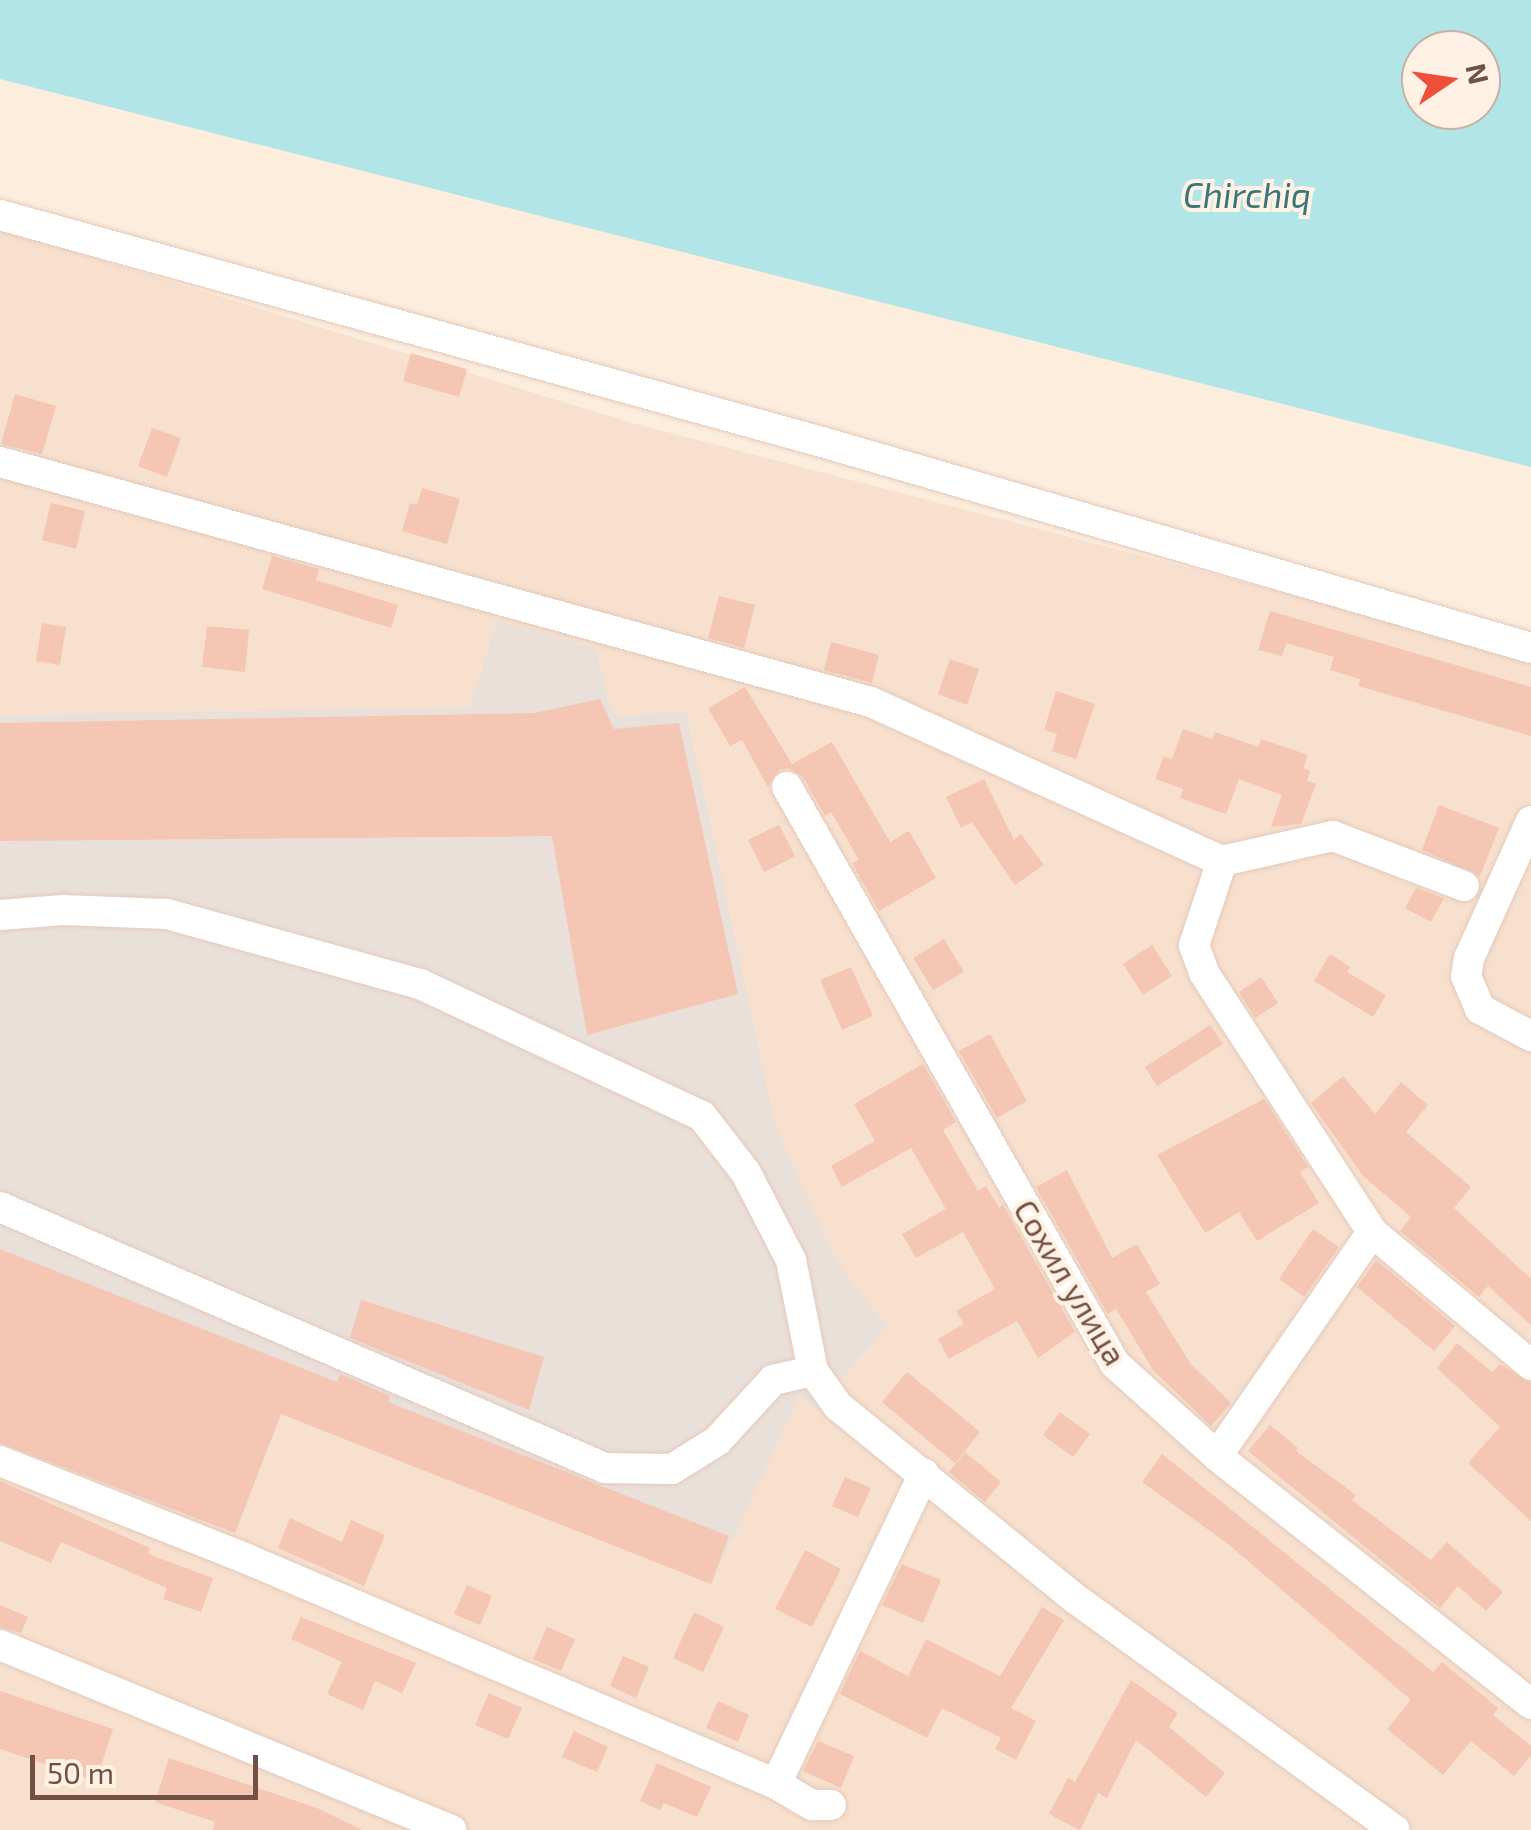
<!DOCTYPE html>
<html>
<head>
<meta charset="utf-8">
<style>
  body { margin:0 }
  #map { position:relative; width:1531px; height:1830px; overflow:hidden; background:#fdeddd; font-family:"Exo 2",sans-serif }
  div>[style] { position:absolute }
  .residential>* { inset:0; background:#f7e0ce }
  .industrial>* { inset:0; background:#eae0da }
  .water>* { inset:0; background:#b1e5e7 }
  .building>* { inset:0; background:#f4c6b3 }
  .roads { filter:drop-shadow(0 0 2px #e3cabc) drop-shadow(0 0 2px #e3cabc) }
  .minor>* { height:30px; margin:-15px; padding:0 15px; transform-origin:15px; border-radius:15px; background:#fff }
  span { translate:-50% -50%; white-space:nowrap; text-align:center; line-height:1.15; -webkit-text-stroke:8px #fff1e4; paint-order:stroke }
  .street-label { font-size:32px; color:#735045 }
  .water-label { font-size:35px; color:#39767a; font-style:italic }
  .north { position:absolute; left:1401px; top:30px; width:100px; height:100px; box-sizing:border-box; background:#fff1e4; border:2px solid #c7b1a4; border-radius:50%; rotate:77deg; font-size:28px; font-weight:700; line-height:40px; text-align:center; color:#735045 }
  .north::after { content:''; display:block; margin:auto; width:35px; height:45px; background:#ee4f3b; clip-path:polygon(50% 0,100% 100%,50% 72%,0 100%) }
  .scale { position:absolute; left:30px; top:1755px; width:228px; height:45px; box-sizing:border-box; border:5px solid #735045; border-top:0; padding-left:12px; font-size:30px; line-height:35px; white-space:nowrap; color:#735045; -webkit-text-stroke:8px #fff1e4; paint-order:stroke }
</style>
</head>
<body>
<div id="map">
  <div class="residential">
    <i style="clip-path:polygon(0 229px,632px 423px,1531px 657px,1531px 1830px,0 1830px)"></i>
  </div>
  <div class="industrial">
    <i style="clip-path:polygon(497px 621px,595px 648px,613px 716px,686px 711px,775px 1125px,835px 1259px,886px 1326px,816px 1410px,799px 1397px,711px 1584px,282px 1414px,235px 1533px,0 1444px,0 715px,470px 707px)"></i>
  </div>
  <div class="water">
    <i style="clip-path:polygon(evenodd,0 0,1531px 0,1531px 467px,0 79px,0 0,1421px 50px,1481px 50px,1481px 110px,1421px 110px,1421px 50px)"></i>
  </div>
  <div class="building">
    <i style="clip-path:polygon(411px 353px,467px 369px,459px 397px,403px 381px)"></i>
    <i style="clip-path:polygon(15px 394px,56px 406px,42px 454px,1px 444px)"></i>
    <i style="clip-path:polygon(152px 428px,181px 438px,167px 477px,138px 466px)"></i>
    <i style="clip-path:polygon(422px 488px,460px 499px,447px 544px,402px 531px,410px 503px,417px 505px)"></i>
    <i style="clip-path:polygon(51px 503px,85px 511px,76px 549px,42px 540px)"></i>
    <i style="clip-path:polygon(272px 556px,319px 569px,316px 580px,398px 605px,391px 628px,262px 589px)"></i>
    <i style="clip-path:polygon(719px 596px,755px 605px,744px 648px,708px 638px)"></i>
    <i style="clip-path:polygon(1270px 611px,1531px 687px,1531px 736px,1358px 686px,1360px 679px,1330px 670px,1334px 657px,1286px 643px,1282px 656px,1258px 650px)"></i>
    <i style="clip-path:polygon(42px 623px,66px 627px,60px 665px,36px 661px)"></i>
    <i style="clip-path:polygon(207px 626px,249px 630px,245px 672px,202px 667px)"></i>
    <i style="clip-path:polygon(831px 642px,879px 655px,872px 683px,824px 670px)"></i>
    <i style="clip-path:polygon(950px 659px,979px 669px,967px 705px,938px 694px)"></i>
    <i style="clip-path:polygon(745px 687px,792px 764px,832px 742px,890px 842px,909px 831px,936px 878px,879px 911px,852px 863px,859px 860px,831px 812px,825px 816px,803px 777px,788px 768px,779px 770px,768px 787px,742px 740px,730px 746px,708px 708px)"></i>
    <i style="clip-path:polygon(1056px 691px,1095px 704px,1076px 759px,1052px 751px,1057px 734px,1044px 730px)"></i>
    <i style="clip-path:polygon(600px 699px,614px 729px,679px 723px,738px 994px,587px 1035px,552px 836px,0 841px,0 723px,534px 713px)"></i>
    <i style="clip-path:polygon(1183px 729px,1212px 739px,1215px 732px,1258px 747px,1261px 739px,1308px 755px,1303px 768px,1310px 771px,1307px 781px,1316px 784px,1301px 824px,1271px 827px,1282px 795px,1239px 779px,1226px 814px,1180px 798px,1183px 789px,1155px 779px,1164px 756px,1172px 759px)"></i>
    <i style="clip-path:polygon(984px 779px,1014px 840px,1021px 834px,1044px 865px,1015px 885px,972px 822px,961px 828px,946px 797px)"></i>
    <i style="clip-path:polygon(1439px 805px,1499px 828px,1480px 876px,1422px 850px)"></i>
    <i style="clip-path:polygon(779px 825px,795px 856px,764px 872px,748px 840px)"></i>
    <i style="clip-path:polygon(1416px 888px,1444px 898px,1431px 922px,1405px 908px)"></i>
    <i style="clip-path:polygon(944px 939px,964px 972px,933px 990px,913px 958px)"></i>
    <i style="clip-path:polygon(1152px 945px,1172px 976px,1143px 995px,1123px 964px)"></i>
    <i style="clip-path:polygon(1330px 954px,1350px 967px,1347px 972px,1386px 995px,1373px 1017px,1314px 981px)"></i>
    <i style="clip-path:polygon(851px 967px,873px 1016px,842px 1030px,820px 980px)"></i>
    <i style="clip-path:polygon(1261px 977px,1278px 1003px,1255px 1018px,1239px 992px)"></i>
    <i style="clip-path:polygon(1210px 1025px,1223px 1044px,1157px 1086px,1145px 1067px)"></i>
    <i style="clip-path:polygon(990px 1034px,1027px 1101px,997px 1118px,959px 1051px)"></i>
    <i style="clip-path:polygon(923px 1064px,956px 1122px,943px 1130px,978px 1191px,986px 1186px,999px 1208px,1003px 1205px,1075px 1332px,1038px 1358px,1017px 1321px,949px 1359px,938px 1339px,964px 1324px,956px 1311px,995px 1289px,963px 1232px,916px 1258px,902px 1234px,946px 1209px,911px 1148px,842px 1187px,831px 1166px,875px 1141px,854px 1104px)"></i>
    <i style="clip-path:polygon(1343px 1076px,1375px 1114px,1401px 1082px,1428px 1105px,1406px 1132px,1471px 1187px,1454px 1208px,1531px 1279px,1531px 1325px,1488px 1286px,1479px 1297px,1400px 1231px,1411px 1217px,1363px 1176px,1311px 1103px)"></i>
    <i style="clip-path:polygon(1264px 1099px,1308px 1167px,1300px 1172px,1319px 1203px,1257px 1241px,1239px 1212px,1205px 1233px,1157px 1155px)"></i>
    <i style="clip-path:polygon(1067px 1170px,1112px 1258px,1137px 1244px,1160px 1284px,1146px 1292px,1190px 1363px,1231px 1403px,1211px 1426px,1153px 1370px,1116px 1309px,1108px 1314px,1036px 1187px)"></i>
    <i style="clip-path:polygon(1313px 1229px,1339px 1247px,1304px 1297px,1279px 1279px)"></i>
    <i style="clip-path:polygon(0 1249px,337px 1382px,340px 1374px,390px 1396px,388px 1402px,729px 1536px,711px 1584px,281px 1414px,235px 1533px,0 1443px)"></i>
    <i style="clip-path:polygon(1376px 1260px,1455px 1326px,1434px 1351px,1357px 1287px)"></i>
    <i style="clip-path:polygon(361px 1300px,544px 1357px,529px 1410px,350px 1338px)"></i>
    <i style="clip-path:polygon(1457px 1343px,1492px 1372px,1500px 1364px,1531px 1383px,1531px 1521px,1468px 1463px,1500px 1427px,1437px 1368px)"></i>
    <i style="clip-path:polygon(907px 1372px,980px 1432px,955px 1463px,882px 1402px)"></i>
    <i style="clip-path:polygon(1060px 1412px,1090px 1434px,1073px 1457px,1043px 1435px)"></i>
    <i style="clip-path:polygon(1270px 1425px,1298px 1448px,1296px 1451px,1356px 1495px,1352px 1500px,1431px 1560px,1447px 1542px,1503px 1592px,1486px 1611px,1458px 1586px,1440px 1608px,1248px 1451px)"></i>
    <i style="clip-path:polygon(965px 1452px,1001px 1482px,985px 1502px,949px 1472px)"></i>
    <i style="clip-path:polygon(1162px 1454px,1433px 1672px,1442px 1662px,1498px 1708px,1493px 1715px,1531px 1746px,1531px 1755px,1514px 1776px,1471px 1741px,1443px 1775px,1387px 1729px,1411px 1700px,1228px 1544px,1142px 1482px)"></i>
    <i style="clip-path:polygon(845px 1477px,871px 1488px,858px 1517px,832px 1506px)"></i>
    <i style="clip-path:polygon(0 1481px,150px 1548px,148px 1554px,213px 1578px,201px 1612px,163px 1599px,167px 1588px,61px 1542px,51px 1563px,0 1541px)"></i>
    <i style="clip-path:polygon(290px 1518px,342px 1542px,351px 1520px,385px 1535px,364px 1586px,278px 1548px)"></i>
    <i style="clip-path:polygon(805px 1550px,841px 1569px,812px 1627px,775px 1609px)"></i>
    <i style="clip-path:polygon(902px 1564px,941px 1580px,923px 1623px,882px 1605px)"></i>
    <i style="clip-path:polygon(467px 1585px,492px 1596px,480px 1625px,454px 1614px)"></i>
    <i style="clip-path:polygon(0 1605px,28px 1617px,21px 1633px,0 1627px)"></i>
    <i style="clip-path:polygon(1042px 1607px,1064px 1620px,1011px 1708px,1036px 1721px,1016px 1760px,995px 1749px,1001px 1738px,942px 1708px,927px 1738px,840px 1694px,860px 1651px,908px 1676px,926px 1639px,1000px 1676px)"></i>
    <i style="clip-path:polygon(694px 1612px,724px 1627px,703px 1672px,673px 1658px)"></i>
    <i style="clip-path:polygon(301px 1617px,416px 1663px,402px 1693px,375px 1681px,363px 1710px,327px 1694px,342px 1662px,291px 1639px)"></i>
    <i style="clip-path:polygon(547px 1627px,575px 1639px,561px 1671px,533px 1659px)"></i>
    <i style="clip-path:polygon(623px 1656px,649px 1667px,636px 1698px,610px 1686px)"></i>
    <i style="clip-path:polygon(1131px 1680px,1178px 1713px,1169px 1727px,1225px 1773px,1206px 1797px,1136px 1740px,1107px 1798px,1098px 1793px,1080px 1830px,1049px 1814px,1068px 1778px,1075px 1782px)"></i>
    <i style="clip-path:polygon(0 1691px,113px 1729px,96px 1781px,0 1749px)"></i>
    <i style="clip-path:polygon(489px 1693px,522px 1708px,508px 1739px,475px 1725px)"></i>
    <i style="clip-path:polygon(718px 1701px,749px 1715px,738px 1742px,706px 1728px)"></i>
    <i style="clip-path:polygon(574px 1731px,608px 1747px,597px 1772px,562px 1757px)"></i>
    <i style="clip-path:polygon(818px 1741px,854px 1756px,841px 1788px,803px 1771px)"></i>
    <i style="clip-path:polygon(169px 1758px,317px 1808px,362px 1830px,213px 1830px,215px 1822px,155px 1802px)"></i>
    <i style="clip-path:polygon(657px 1763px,711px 1787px,697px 1817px,664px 1803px,660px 1810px,640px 1801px)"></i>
  </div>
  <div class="roads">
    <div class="minor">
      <i style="left:0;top:215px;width:860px;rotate:15.44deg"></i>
      <i style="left:829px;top:444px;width:731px;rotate:16.2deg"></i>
      <i style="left:0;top:462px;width:903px;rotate:15.41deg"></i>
      <i style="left:871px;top:702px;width:385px;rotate:24.4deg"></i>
      <i style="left:1222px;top:861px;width:114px;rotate:-12.7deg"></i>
      <i style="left:1333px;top:836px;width:140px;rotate:20.9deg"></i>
      <i style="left:787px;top:787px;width:664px;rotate:60.38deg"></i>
      <i style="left:1115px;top:1364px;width:137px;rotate:42deg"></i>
      <i style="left:1217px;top:1456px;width:400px;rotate:38.3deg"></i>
      <i style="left:1531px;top:821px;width:150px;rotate:114.3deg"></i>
      <i style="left:1469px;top:958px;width:18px;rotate:99deg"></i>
      <i style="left:1466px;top:976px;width:36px;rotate:67deg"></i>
      <i style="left:1480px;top:1009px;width:58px;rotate:27.9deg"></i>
      <i style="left:1222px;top:861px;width:89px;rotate:108.4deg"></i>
      <i style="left:1194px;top:945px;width:30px;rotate:70deg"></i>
      <i style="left:1204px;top:973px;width:309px;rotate:57deg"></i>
      <i style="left:1372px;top:1232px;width:207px;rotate:39.9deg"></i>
      <i style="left:0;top:915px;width:63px;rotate:-4.5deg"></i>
      <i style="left:63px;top:910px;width:104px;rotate:2.2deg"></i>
      <i style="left:167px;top:914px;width:263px;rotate:15.5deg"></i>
      <i style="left:420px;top:984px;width:311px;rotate:25.1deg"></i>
      <i style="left:702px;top:1116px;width:72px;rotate:52.3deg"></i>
      <i style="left:746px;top:1173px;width:98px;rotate:62.7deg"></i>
      <i style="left:791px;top:1260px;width:113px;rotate:78.8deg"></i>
      <i style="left:813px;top:1371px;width:43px;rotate:54.5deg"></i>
      <i style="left:838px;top:1406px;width:308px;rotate:39.1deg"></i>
      <i style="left:1077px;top:1600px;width:392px;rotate:35.9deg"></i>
      <i style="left:0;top:1207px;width:659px;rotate:23.34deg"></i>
      <i style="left:605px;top:1468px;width:67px;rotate:0.9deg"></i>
      <i style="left:672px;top:1469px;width:53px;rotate:-31.9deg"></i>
      <i style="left:717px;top:1441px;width:83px;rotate:-47.4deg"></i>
      <i style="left:773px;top:1380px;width:41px;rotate:-12.7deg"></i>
      <i style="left:1217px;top:1456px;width:272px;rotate:-55.3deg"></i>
      <i style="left:0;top:1461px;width:266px;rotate:21.6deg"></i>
      <i style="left:247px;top:1559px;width:575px;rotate:23.04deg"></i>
      <i style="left:776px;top:1784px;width:344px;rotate:-64.5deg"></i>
      <i style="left:0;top:1645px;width:488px;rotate:22.3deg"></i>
      <i style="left:776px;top:1784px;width:42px;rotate:30.3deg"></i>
      <i style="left:812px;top:1805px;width:19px"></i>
    </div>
  </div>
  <div class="street-label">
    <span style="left:1071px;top:1282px;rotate:59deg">Сохил улица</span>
  </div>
  <div class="water-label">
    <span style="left:1247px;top:194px">Chirchiq</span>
  </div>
  <div class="north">N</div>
  <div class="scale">50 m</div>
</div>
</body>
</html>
